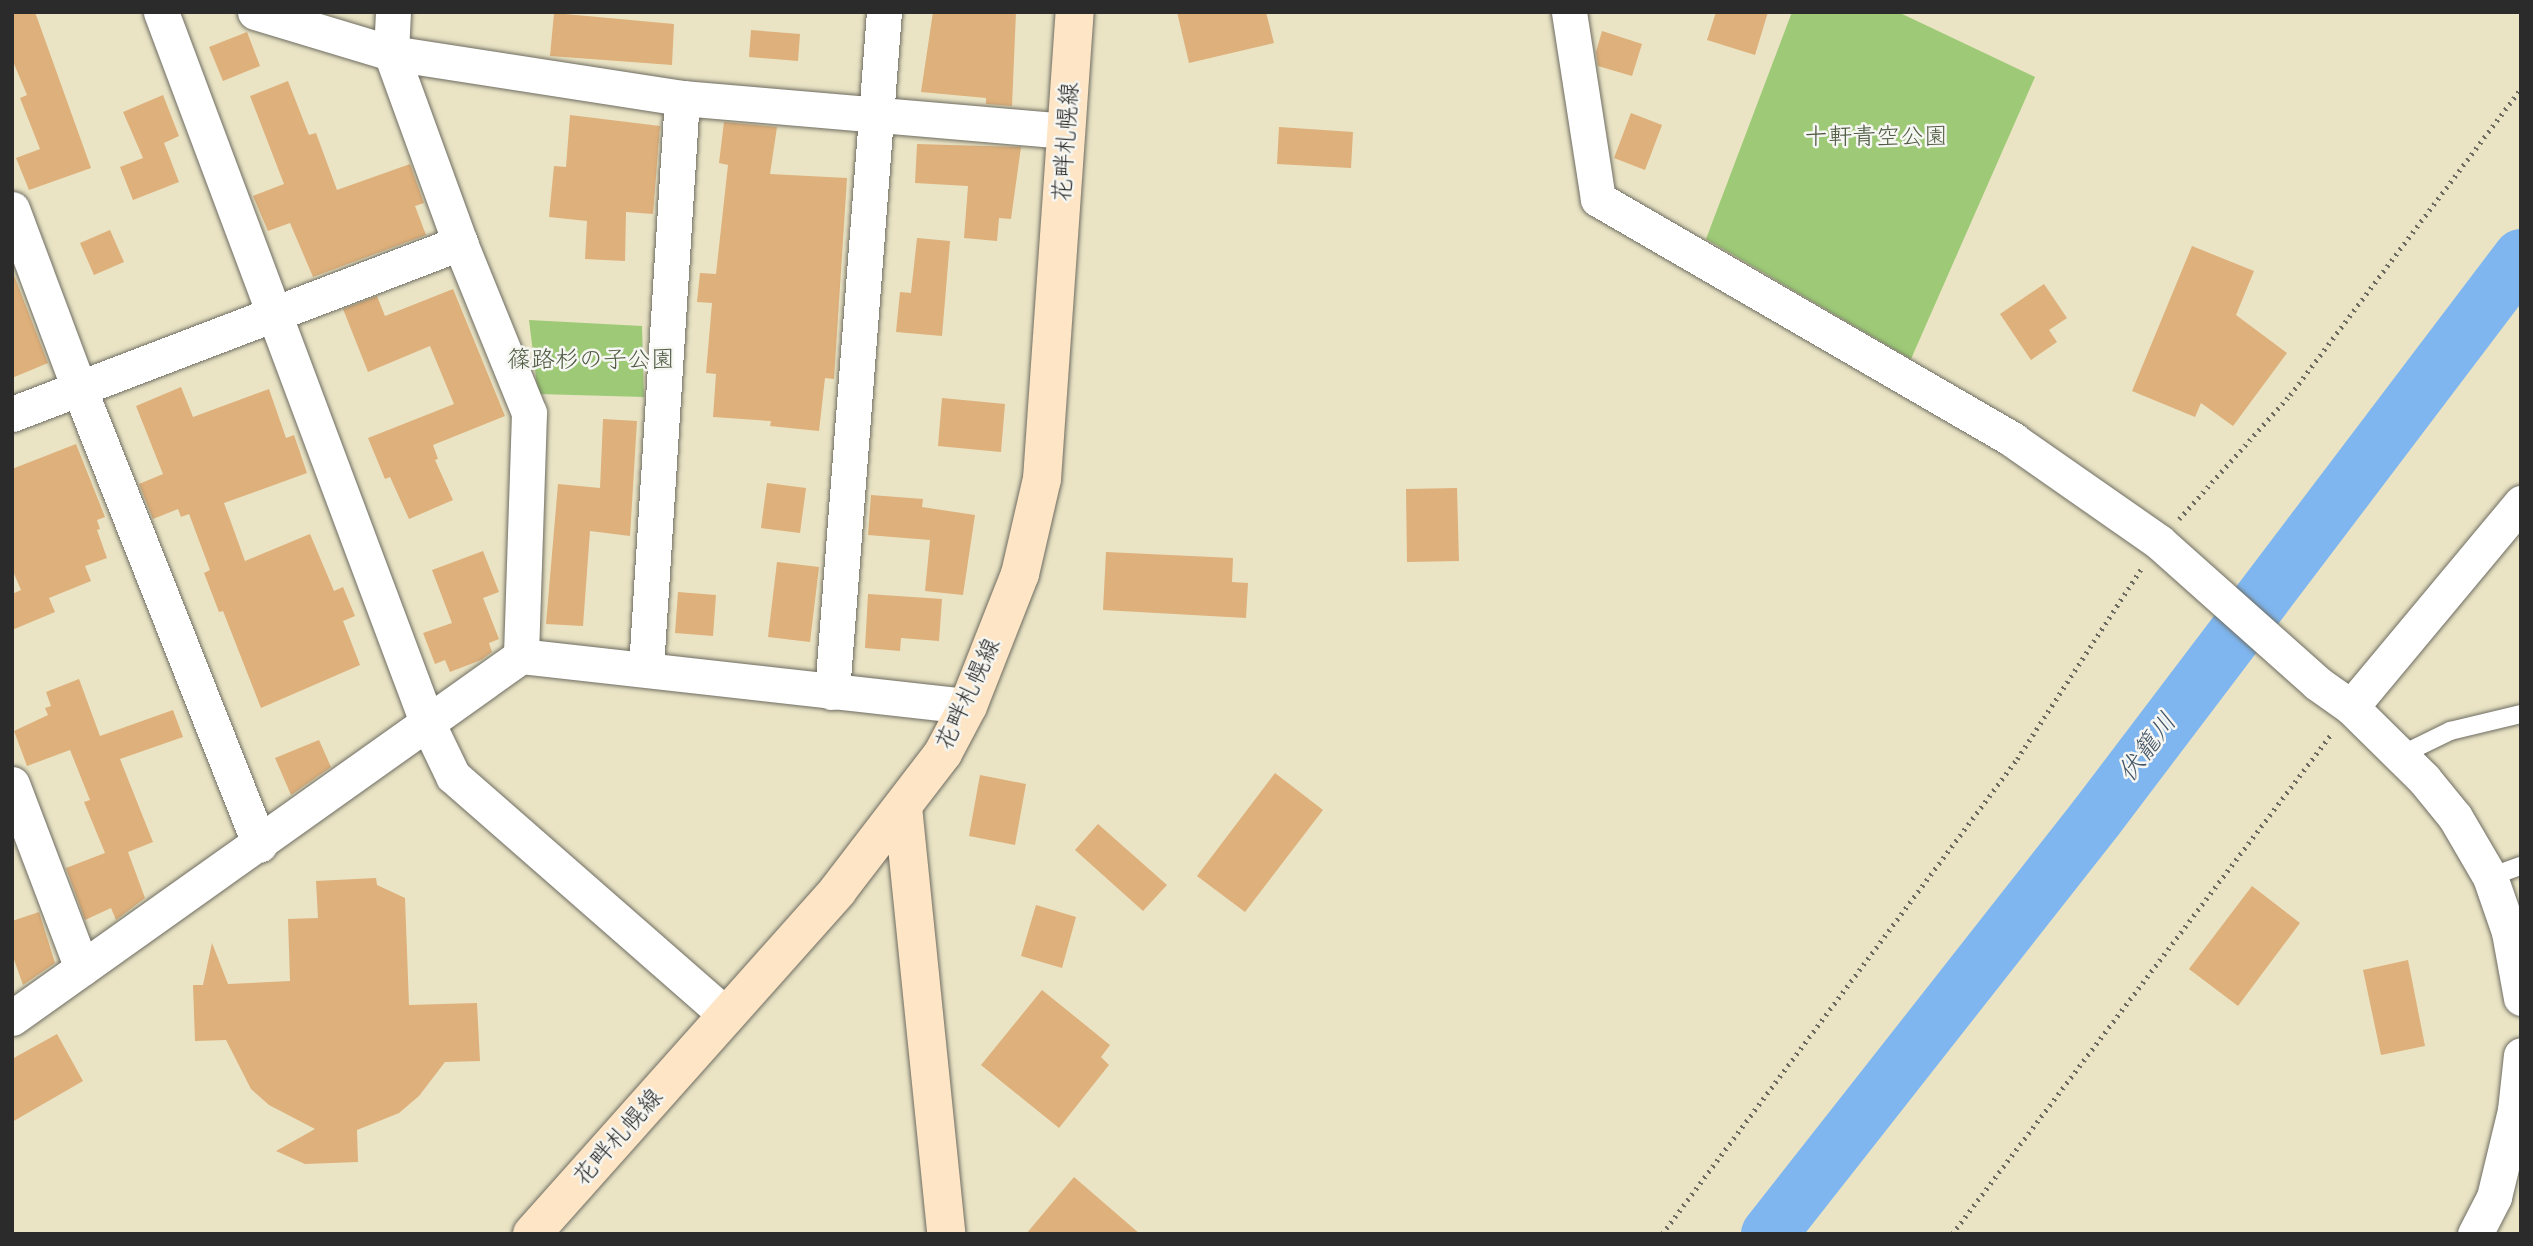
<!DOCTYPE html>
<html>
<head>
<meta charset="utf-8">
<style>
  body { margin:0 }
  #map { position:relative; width:2533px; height:1246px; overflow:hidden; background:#eae4c5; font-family:"Comic Neue","Klee One",sans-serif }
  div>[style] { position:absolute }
  .green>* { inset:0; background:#9eca77 }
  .river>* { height:56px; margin:-28px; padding:0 28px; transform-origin:28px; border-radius:28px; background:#7fb6ef }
  .building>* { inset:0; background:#deb07b }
  .path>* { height:4.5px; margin-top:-2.25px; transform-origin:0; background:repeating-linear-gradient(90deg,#6e6c61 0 2px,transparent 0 7px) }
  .roads { filter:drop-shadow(0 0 2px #6e6c61) drop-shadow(0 0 2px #6e6c61) }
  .lane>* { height:18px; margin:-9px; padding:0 9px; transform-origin:9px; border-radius:9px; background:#fff }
  .street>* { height:35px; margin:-17.5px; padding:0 17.5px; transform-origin:17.5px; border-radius:17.5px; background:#fff }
  .secondary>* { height:38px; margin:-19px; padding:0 19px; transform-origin:19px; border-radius:19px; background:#fde5c5 }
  span { translate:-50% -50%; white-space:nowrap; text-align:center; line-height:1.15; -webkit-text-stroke:5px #f6f6f2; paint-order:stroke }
  .park-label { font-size:24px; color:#4e5b42 }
  .street-label { font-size:24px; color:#2b2b2b }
  .water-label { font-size:26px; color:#456; font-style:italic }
  .frame { position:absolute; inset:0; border:14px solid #2b2b2b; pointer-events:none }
</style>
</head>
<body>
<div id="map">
  <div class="green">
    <i style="clip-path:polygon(1792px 12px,1898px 12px,2035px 77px,1911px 359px,1706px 239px)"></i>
    <i style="clip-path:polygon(529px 320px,642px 326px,644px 397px,538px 394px)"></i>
  </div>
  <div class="river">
    <i style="left:1769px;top:1234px;width:529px;rotate:-51.83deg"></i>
    <i style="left:2096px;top:818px;width:704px;rotate:-52.85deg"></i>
  </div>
  <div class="building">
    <i style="clip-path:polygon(12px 12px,35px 12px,91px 168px,29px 190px,16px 158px,40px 149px,20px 98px,27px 95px,12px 59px)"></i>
    <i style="clip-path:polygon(933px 12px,1016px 12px,1012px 106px,986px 104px,986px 98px,921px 92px)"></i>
    <i style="clip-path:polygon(1177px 12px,1266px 12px,1274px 43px,1189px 63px)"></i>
    <i style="clip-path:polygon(1716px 12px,1768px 12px,1755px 55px,1707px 40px)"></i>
    <i style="clip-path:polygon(554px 13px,674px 24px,672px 65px,550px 56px)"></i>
    <i style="clip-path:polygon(751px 30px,800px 34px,798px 61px,749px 57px)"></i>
    <i style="clip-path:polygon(1602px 31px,1642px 44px,1632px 76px,1598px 66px,1596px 52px)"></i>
    <i style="clip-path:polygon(247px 32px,260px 66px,223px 81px,209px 47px)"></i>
    <i style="clip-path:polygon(288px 81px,309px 135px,316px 133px,337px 190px,410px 164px,424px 203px,415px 206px,426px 235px,313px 277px,290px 223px,268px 231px,253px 196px,284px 184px,250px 96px)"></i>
    <i style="clip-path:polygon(163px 95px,179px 136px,164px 143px,179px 182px,133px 200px,120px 167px,143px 158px,123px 112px)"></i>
    <i style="clip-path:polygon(1631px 113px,1662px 125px,1645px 170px,1614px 158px)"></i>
    <i style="clip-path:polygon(570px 115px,660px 126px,653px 214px,626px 212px,625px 261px,585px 259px,587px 221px,549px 217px,554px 166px,566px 167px)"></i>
    <i style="clip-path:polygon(724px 122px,777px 127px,770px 174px,847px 178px,834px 379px,825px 378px,819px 431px,770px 426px,771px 421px,713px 417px,716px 374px,706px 373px,712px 303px,697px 302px,700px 273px,716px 274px,728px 165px,719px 163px)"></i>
    <i style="clip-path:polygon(1279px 127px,1353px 132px,1351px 168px,1277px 164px)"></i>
    <i style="clip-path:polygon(917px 144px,1021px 147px,1011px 219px,999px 218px,997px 241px,964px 238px,968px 186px,915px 183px)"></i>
    <i style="clip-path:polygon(110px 230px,124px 262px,94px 275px,80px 243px)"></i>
    <i style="clip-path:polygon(917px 238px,950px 241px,942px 336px,896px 332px,900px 292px,911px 293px)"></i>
    <i style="clip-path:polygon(2192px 246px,2254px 271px,2236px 315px,2287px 353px,2233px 426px,2201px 403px,2195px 417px,2132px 391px)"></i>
    <i style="clip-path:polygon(12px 270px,48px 363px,12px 378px)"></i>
    <i style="clip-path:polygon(2044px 284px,2067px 318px,2049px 330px,2057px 342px,2031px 360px,2000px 314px)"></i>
    <i style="clip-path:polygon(453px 289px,505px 416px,433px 445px,438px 459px,435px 460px,453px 500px,409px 519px,390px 477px,385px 479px,368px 438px,454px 404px,430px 346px,368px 372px,343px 309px,377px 296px,385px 316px)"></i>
    <i style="clip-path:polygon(181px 387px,193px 417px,269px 389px,286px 438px,294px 435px,307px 473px,224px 503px,245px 561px,310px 534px,334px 591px,343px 587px,355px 616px,343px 621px,360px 665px,261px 708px,223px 611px,219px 612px,204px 573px,210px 570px,189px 514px,181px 517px,178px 509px,153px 519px,139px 484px,163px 474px,136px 406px)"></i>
    <i style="clip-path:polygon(942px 398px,1005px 404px,1001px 452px,938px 446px)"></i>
    <i style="clip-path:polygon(603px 419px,637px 421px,630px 536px,590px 531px,583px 626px,546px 624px,558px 484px,600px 488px)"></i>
    <i style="clip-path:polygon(76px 444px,105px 517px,97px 520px,100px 529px,97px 530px,107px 558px,85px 566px,91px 581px,49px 598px,55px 612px,12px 630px,12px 594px,21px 590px,12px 569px,12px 469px)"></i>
    <i style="clip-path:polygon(767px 483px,806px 488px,800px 533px,761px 528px)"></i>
    <i style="clip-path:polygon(1457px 488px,1459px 561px,1407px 562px,1406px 489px)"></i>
    <i style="clip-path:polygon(871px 495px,923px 499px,922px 507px,975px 515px,963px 595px,925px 591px,930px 540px,868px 535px)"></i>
    <i style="clip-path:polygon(483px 551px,499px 592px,483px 598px,499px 639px,489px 643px,492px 652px,481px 660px,450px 672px,445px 660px,435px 664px,423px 633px,452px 623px,432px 570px)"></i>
    <i style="clip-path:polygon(1106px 552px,1233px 558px,1232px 582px,1248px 583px,1246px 618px,1103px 610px)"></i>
    <i style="clip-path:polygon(777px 562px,819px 567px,810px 642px,768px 637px)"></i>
    <i style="clip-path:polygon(678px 592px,716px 595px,713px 636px,675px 633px)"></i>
    <i style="clip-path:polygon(868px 594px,942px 599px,939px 641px,901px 638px,900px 651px,865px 648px)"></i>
    <i style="clip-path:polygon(79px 679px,100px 736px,173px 710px,183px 737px,120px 759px,153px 842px,128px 852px,145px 898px,116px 920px,111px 908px,85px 920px,66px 868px,105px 853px,84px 802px,90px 800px,70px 750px,27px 766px,14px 731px,48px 715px,45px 708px,51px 706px,46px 692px)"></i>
    <i style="clip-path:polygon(319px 740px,331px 767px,291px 795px,275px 758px)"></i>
    <i style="clip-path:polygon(1275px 773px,1323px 810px,1245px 912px,1197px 876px)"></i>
    <i style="clip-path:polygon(980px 775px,1026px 784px,1015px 845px,969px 836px)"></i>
    <i style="clip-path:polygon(1098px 824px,1167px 885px,1143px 911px,1075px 850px)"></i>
    <i style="clip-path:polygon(376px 878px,377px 885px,405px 898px,409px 1005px,477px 1003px,480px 1061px,445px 1062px,419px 1096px,399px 1113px,357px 1130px,358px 1162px,305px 1164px,276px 1151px,315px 1129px,269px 1105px,251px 1089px,226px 1040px,195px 1041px,193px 985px,203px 985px,212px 943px,228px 984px,290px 981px,288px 919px,318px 918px,316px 881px)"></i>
    <i style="clip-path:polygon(2252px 886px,2300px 923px,2238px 1006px,2189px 969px)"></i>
    <i style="clip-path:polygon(1036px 905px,1076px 917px,1062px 968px,1021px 956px)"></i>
    <i style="clip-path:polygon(39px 912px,55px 963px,23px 985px,12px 954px,12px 921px)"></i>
    <i style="clip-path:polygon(2408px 960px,2425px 1046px,2381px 1055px,2363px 970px)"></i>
    <i style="clip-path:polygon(1042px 990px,1110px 1045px,1101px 1057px,1109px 1065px,1059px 1128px,981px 1065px)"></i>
    <i style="clip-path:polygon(57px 1034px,83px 1081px,12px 1122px,12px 1059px)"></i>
    <i style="clip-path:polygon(1074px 1177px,1140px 1234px,1026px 1234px)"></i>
  </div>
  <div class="path">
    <i style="left:2179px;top:519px;width:166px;rotate:-48.2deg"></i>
    <i style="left:2290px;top:395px;width:383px;rotate:-53deg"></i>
    <i style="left:1662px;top:1234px;width:593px;rotate:-53.23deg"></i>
    <i style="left:2017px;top:759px;width:229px;rotate:-56.9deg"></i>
    <i style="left:1952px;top:1234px;width:629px;rotate:-52.82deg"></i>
  </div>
  <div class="roads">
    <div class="lane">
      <i style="left:2401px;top:755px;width:55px;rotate:-26.1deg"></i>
      <i style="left:2450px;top:731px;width:73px;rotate:-13.5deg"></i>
      <i style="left:2490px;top:877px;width:33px;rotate:-20deg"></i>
    </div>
    <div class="street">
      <i style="left:161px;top:12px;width:758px;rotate:69.46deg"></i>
      <i style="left:427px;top:722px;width:60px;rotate:64.3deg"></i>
      <i style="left:453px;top:776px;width:364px;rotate:41.2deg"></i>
      <i style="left:255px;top:12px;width:142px;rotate:16.8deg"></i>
      <i style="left:391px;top:53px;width:294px;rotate:8.8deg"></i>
      <i style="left:682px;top:98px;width:386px;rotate:4.9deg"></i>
      <i style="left:393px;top:12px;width:41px;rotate:92.8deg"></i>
      <i style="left:391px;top:53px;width:202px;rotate:70deg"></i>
      <i style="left:460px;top:243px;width:183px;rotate:67.9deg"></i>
      <i style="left:529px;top:413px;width:243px;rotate:91.9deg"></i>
      <i style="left:1569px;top:12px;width:189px;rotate:81.2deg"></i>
      <i style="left:1598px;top:199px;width:480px;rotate:30.1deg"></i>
      <i style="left:2013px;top:440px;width:178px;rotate:34.9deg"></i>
      <i style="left:2159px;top:542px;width:212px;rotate:41.7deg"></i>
      <i style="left:2317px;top:683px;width:42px;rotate:35.2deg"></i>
      <i style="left:2351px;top:707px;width:103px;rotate:44.6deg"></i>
      <i style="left:2424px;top:779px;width:49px;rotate:50.8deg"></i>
      <i style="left:2455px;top:817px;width:69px;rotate:59.7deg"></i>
      <i style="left:2490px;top:877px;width:58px;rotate:70.9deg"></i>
      <i style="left:2509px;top:932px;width:67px;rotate:79.7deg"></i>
      <i style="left:12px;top:209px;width:191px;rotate:69.5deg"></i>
      <i style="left:79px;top:388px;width:491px;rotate:68.4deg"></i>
      <i style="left:12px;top:414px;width:480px;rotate:-20.9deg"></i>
      <i style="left:646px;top:668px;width:571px;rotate:-86.39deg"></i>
      <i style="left:832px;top:692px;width:682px;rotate:-85.63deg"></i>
      <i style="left:2351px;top:707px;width:266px;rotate:-50.2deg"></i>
      <i style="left:12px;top:784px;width:197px;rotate:69.2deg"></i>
      <i style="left:12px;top:1018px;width:625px;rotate:-35.42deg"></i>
      <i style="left:521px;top:656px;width:450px;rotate:6.4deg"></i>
      <i style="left:2475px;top:1234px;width:42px;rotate:-62.8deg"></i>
      <i style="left:2494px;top:1197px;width:89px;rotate:-76.4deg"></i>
      <i style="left:2515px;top:1110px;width:55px;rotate:-83.8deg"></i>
    </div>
    <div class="secondary">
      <i style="left:903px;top:807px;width:429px;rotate:84.2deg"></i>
      <i style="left:532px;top:1234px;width:460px;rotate:-48.3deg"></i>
      <i style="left:838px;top:890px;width:173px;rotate:-52.5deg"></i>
      <i style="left:943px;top:753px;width:53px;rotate:-62deg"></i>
      <i style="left:968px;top:706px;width:142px;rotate:-68.5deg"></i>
      <i style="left:1020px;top:574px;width:98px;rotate:-77deg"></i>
      <i style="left:1042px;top:479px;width:468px;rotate:-86deg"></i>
    </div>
  </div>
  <div class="park-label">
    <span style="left:1876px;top:137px">十軒青空公園</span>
    <span style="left:591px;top:360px">篠路杉の子公園</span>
  </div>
  <div class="street-label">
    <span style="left:1066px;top:142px;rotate:-86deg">花畔札幌線</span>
    <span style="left:968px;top:694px;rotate:-65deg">花畔札幌線</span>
    <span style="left:618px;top:1137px;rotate:-48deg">花畔札幌線</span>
  </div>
  <div class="water-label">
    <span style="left:2148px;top:748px;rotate:-53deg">伏籠川</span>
  </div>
  <div class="frame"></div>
</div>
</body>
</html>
